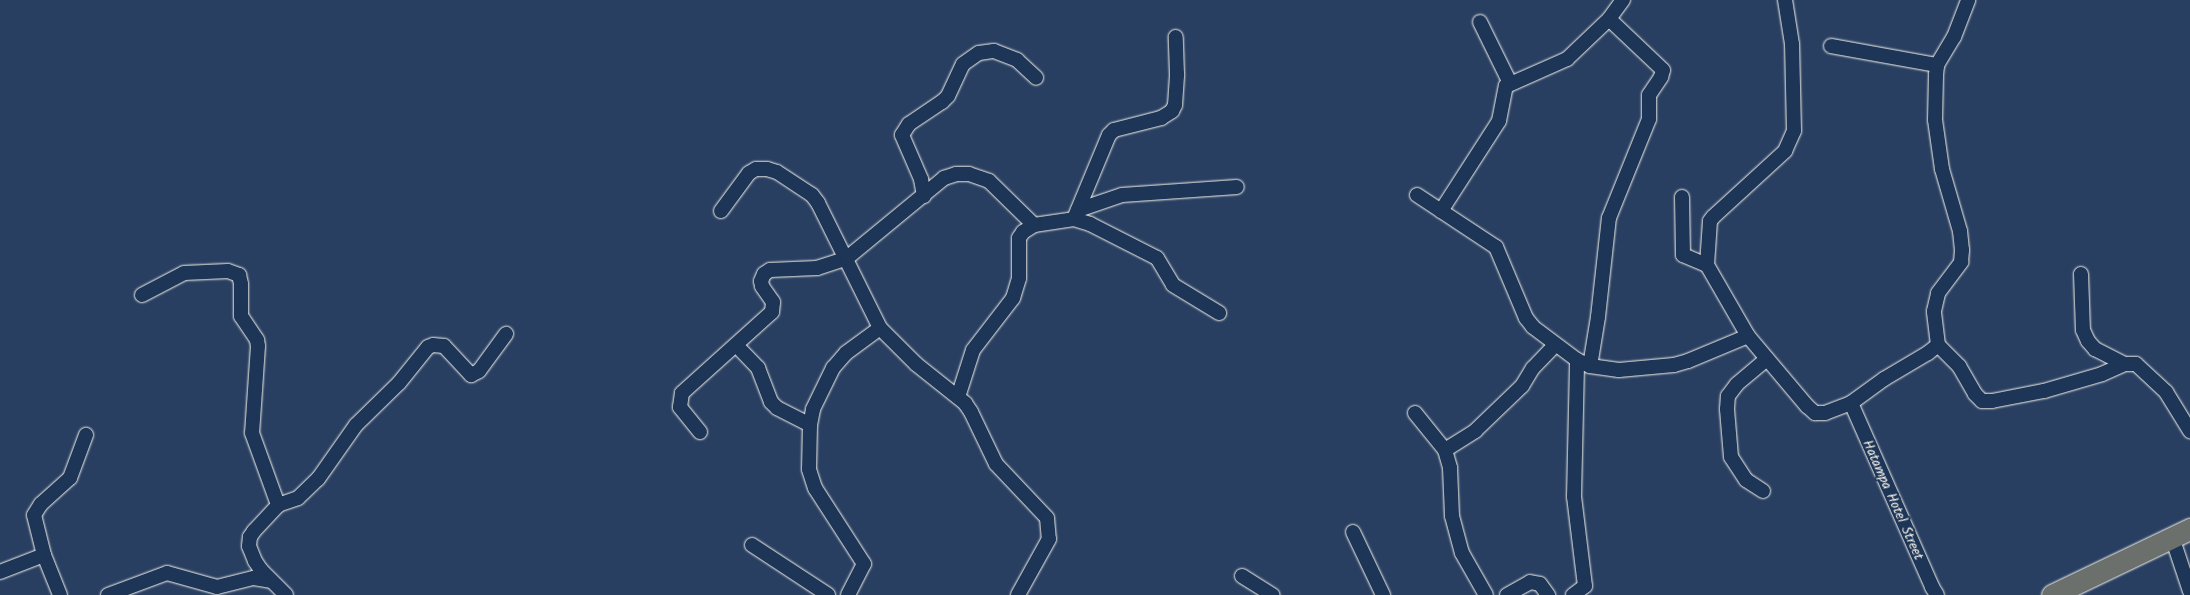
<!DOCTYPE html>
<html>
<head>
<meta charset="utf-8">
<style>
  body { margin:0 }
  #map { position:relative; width:2190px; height:595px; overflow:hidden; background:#283f62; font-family:Kalam,sans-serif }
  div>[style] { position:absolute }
  .roads { filter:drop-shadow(0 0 1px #f4f1e8) drop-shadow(0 0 1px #f4f1e8) }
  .street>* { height:14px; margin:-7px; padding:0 7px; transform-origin:7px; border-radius:7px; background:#1d3557 }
  .primary>* { height:21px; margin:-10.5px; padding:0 10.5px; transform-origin:10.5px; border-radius:10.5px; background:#6b706d }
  span { translate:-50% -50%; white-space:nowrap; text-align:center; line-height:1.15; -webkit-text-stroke:4px #1d3557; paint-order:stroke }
  .street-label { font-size:14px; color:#f4f1e8 }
</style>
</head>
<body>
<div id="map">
  <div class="roads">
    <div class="street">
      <i style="left:1480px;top:22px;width:68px;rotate:63.8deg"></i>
      <i style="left:1831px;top:46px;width:108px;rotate:10.2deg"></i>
      <i style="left:1417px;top:195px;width:95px;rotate:33.4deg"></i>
      <i style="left:1496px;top:247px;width:77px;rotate:67.1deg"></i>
      <i style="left:1526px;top:318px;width:11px;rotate:52deg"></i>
      <i style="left:1533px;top:327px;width:55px;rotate:36.9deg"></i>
      <i style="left:1577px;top:360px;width:14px;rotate:25deg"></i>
      <i style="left:1590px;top:366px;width:29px;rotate:8deg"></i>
      <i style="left:1619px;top:370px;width:55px;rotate:-5.2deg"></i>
      <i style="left:1674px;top:365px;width:15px;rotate:-16deg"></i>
      <i style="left:1688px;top:361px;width:65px;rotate:-22.6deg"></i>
      <i style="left:924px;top:196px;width:17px;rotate:-100deg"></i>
      <i style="left:921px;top:179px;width:48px;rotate:-113.4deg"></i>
      <i style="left:902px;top:135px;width:13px;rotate:-58deg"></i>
      <i style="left:909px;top:124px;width:40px;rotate:-34deg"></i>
      <i style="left:942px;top:102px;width:8px;rotate:-45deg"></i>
      <i style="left:948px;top:96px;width:35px;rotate:-65deg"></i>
      <i style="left:963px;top:64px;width:19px;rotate:-35deg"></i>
      <i style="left:979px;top:53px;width:15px;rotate:-8deg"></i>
      <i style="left:994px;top:51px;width:25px;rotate:21deg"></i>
      <i style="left:1017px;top:60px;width:26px;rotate:43deg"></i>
      <i style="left:1682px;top:197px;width:58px;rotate:89deg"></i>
      <i style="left:1683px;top:255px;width:26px;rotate:23deg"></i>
      <i style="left:1707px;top:265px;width:82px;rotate:60deg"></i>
      <i style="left:1748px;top:336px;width:92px;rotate:49.9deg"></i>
      <i style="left:1807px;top:406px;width:11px;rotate:41deg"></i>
      <i style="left:1815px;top:413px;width:10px"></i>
      <i style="left:1825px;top:413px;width:28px;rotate:-21deg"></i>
      <i style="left:1851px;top:403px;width:41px;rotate:-36deg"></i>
      <i style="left:1884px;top:379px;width:51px;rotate:-30.6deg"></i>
      <i style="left:1928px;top:353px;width:13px;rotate:-39deg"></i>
      <i style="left:1938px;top:345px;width:34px;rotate:-97deg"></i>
      <i style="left:1934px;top:311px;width:18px;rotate:-77deg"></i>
      <i style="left:1938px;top:293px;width:39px;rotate:-53deg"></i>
      <i style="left:1961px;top:262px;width:12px;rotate:-85deg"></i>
      <i style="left:1962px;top:250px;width:19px;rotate:-96deg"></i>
      <i style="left:1960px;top:231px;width:65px;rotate:-106.2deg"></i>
      <i style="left:1942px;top:169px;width:49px;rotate:-98.1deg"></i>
      <i style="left:1935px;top:120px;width:45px;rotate:-88.7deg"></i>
      <i style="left:1936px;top:75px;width:10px;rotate:-84deg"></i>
      <i style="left:1937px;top:65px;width:33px;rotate:-59deg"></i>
      <i style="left:1954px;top:37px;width:40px;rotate:-69deg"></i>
      <i style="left:1078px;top:210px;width:46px;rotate:-18.8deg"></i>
      <i style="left:1122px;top:195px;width:115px;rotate:-4deg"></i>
      <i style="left:721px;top:211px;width:47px;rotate:-53.6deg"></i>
      <i style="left:749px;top:173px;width:8px;rotate:-30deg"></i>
      <i style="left:756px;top:169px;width:11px"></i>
      <i style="left:767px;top:169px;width:10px;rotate:17deg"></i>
      <i style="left:777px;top:172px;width:42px;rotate:33.3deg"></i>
      <i style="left:812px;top:195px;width:10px;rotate:53deg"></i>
      <i style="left:818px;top:203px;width:140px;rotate:63.6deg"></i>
      <i style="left:880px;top:328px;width:51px;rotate:45deg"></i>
      <i style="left:916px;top:364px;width:63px;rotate:38.5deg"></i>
      <i style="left:965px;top:403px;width:11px;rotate:56deg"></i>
      <i style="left:971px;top:412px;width:58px;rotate:64.3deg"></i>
      <i style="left:996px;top:464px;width:74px;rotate:46.6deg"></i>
      <i style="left:1047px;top:518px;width:21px;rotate:85deg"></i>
      <i style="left:1049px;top:539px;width:64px;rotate:119deg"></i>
      <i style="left:1441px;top:211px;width:107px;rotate:-57.2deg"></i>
      <i style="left:1499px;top:121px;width:36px;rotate:-79deg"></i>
      <i style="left:1506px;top:86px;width:67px;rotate:-23.9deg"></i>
      <i style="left:1567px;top:59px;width:58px;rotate:-43.6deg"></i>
      <i style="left:1609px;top:19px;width:24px;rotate:-54deg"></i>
      <i style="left:1074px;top:219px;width:91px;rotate:-67.4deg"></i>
      <i style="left:1109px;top:135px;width:7px;rotate:-45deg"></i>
      <i style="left:1114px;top:130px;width:49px;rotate:-14.3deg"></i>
      <i style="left:1161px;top:118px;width:13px;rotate:-32deg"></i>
      <i style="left:1172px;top:111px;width:7px;rotate:-63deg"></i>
      <i style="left:1175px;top:105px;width:31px;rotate:-86deg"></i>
      <i style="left:1177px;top:74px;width:37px;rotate:-92deg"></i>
      <i style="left:1707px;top:265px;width:44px;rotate:-86.1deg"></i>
      <i style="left:1710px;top:221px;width:5px;rotate:-53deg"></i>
      <i style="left:1713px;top:217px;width:98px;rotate:-42.5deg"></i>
      <i style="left:1785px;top:151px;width:22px;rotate:-66deg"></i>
      <i style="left:1794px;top:131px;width:87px;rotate:-91.3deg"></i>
      <i style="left:1792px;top:44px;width:45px;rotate:-99deg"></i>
      <i style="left:2081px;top:274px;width:56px;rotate:88deg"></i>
      <i style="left:2083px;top:330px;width:12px;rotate:66deg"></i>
      <i style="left:2088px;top:341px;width:11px;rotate:49deg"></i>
      <i style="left:2095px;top:349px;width:33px;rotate:27deg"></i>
      <i style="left:142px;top:295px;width:47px;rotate:-27.6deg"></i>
      <i style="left:184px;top:273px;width:44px;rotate:-2.6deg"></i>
      <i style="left:228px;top:271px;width:12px;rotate:20deg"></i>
      <i style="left:239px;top:275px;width:9px;rotate:77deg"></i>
      <i style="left:241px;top:284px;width:32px;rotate:90deg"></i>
      <i style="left:241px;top:316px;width:29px;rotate:56deg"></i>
      <i style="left:257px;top:340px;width:6px;rotate:81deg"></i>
      <i style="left:258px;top:346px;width:87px;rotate:93.9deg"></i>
      <i style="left:252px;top:433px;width:77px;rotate:70.1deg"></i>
      <i style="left:736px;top:345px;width:32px;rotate:46deg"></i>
      <i style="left:758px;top:368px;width:36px;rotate:69deg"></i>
      <i style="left:771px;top:402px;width:8px;rotate:45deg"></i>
      <i style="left:777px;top:408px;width:37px;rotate:27deg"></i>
      <i style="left:1938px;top:345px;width:30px;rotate:45deg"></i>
      <i style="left:1959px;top:366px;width:32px;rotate:60deg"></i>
      <i style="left:1975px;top:394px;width:10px;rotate:45deg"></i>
      <i style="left:1982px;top:401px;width:10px"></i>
      <i style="left:1992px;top:401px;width:53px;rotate:-10.9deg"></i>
      <i style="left:2044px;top:391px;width:60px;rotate:-16.3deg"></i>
      <i style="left:2102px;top:374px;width:24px;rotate:-24deg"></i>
      <i style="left:2124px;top:364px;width:12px"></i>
      <i style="left:2136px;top:364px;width:41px;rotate:43deg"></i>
      <i style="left:2166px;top:392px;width:46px;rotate:58.4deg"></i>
      <i style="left:1590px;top:366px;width:50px;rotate:-80.7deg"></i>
      <i style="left:1598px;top:317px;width:100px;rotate:-83.7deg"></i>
      <i style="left:1609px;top:218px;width:107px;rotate:-68deg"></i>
      <i style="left:1649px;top:119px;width:24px;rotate:-90deg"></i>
      <i style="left:1649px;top:95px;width:22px;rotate:-56deg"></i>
      <i style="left:1661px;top:77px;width:7px;rotate:-74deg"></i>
      <i style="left:1663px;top:70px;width:74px;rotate:-136.6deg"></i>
      <i style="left:958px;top:397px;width:49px;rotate:-72.3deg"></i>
      <i style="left:973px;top:350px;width:66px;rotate:-52.4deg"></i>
      <i style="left:1013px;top:298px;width:21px;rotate:-73deg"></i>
      <i style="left:1019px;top:278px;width:40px;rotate:-90deg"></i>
      <i style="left:1019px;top:238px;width:7px;rotate:-56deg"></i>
      <i style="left:1023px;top:232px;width:13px;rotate:-32deg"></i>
      <i style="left:1034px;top:225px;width:40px;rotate:-8.5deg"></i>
      <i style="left:1074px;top:219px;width:17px;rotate:17deg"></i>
      <i style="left:1090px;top:224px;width:75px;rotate:26.9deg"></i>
      <i style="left:1157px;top:258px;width:31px;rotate:59deg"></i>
      <i style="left:1173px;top:285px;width:54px;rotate:31.3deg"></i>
      <i style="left:1851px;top:403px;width:201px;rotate:66.2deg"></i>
      <i style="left:1932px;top:587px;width:9px;rotate:58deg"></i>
      <i style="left:1415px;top:413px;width:48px;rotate:51deg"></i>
      <i style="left:1445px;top:450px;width:19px;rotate:74deg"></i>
      <i style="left:1450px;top:468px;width:48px;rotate:87.6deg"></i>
      <i style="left:1452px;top:516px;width:38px;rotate:75deg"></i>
      <i style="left:1462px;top:553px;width:48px;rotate:60.3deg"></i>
      <i style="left:700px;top:432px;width:32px;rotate:-129deg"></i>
      <i style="left:680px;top:407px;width:14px;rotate:-82deg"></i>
      <i style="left:682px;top:393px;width:121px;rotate:-42deg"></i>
      <i style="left:772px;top:312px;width:10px;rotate:-84deg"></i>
      <i style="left:773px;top:302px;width:19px;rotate:-125deg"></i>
      <i style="left:762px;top:286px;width:5px;rotate:-101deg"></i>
      <i style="left:761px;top:281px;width:8px;rotate:-67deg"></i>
      <i style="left:764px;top:274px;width:7px;rotate:-34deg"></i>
      <i style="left:770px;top:270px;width:47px;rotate:-2.4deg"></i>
      <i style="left:817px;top:268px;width:32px;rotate:-18deg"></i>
      <i style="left:847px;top:258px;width:126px;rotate:-39.5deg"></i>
      <i style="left:944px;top:178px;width:13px;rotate:-18deg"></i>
      <i style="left:956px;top:174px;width:13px"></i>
      <i style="left:969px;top:174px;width:21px;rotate:19deg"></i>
      <i style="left:989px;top:181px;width:63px;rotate:44.4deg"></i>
      <i style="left:1445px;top:450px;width:36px;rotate:-32deg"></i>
      <i style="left:1475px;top:431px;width:65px;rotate:-43.8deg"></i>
      <i style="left:1522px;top:386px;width:21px;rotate:-59deg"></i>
      <i style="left:1533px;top:368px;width:32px;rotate:-46deg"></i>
      <i style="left:1763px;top:491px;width:20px;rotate:-147deg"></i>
      <i style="left:1746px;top:480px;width:27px;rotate:-123deg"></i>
      <i style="left:1731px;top:457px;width:48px;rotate:-94.8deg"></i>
      <i style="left:1727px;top:409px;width:13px;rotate:-86deg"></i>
      <i style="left:1728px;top:396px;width:15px;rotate:-53deg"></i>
      <i style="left:1737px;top:384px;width:39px;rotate:-40deg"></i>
      <i style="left:1353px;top:532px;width:70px;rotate:64.5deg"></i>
      <i style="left:2172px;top:537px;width:57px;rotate:71.6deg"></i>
      <i style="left:752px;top:545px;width:91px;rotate:33.3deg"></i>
      <i style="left:0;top:572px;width:47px;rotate:-21.1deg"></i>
      <i style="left:1242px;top:576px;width:36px;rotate:32deg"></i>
      <i style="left:60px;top:595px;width:43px;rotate:-111.8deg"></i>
      <i style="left:44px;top:555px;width:41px;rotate:-104deg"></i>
      <i style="left:34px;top:515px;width:13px;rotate:-58deg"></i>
      <i style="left:41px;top:504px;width:39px;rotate:-42deg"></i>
      <i style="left:70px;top:478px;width:46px;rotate:-69.6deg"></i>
      <i style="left:108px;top:595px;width:63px;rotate:-20.4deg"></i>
      <i style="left:167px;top:573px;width:52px;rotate:15.6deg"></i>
      <i style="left:217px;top:587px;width:38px;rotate:-14deg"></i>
      <i style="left:254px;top:578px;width:17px;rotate:10deg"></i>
      <i style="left:286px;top:595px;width:35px;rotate:-135deg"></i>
      <i style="left:261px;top:570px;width:11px;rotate:-124deg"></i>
      <i style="left:255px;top:561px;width:16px;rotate:-112deg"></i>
      <i style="left:249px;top:546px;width:9px;rotate:-84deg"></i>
      <i style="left:250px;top:537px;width:7px;rotate:-56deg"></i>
      <i style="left:254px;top:531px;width:35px;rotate:-47deg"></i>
      <i style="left:278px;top:505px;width:21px;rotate:-19deg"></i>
      <i style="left:298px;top:498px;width:28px;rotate:-44deg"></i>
      <i style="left:318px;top:479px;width:66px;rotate:-54.9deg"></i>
      <i style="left:356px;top:425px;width:60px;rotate:-44.3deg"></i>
      <i style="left:399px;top:383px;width:46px;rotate:-51.1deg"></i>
      <i style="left:428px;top:347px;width:5px;rotate:-22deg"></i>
      <i style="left:433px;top:345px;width:11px;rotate:5deg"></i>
      <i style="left:444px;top:346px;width:40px;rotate:47deg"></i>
      <i style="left:471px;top:375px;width:9px;rotate:-27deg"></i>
      <i style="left:479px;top:371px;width:46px;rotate:-53.9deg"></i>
      <i style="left:848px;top:595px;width:35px;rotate:-63deg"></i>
      <i style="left:864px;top:564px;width:90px;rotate:-122.8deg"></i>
      <i style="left:815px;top:488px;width:20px;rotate:-108deg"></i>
      <i style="left:809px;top:469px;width:44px;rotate:-88.7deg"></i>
      <i style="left:810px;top:425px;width:16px;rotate:-79deg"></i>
      <i style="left:813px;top:409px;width:46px;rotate:-64deg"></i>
      <i style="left:833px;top:368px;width:20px;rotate:-49deg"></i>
      <i style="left:846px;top:353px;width:42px;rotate:-36.3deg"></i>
      <i style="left:1507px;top:595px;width:26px;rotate:-29deg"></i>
      <i style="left:1530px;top:582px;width:10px;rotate:11deg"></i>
      <i style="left:1540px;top:584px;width:14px;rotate:54deg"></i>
      <i style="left:1573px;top:595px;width:15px;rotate:-37deg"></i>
      <i style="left:1585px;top:586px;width:90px;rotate:-97deg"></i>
      <i style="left:1574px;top:497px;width:137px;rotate:-88.7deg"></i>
    </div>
    <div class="primary">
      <i style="left:2052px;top:595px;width:153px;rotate:-25.6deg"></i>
    </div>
  </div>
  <div class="street-label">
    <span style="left:1893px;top:500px;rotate:66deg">Hatampa Hotel Street</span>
  </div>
</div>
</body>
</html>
